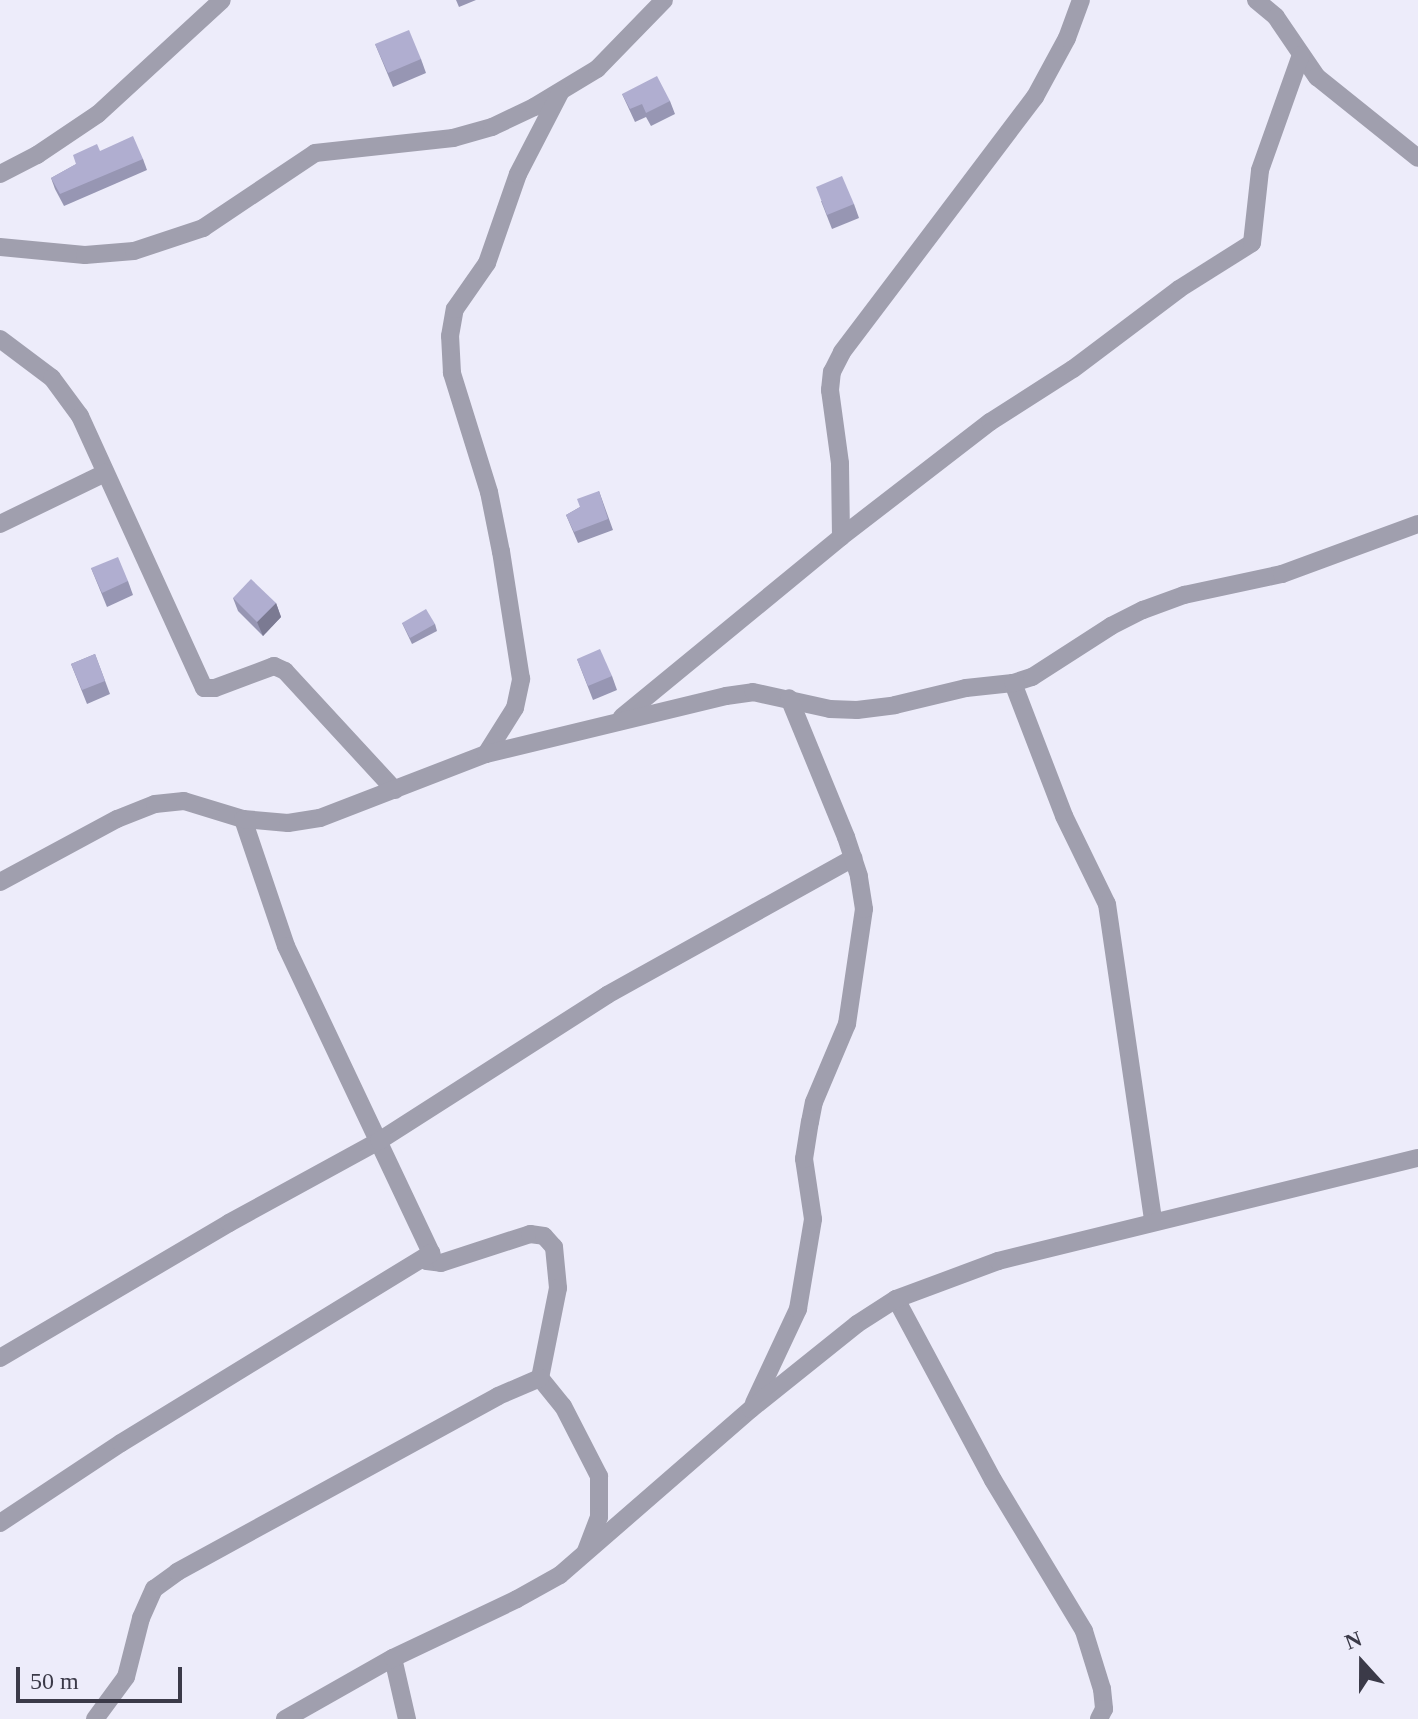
<!DOCTYPE html>
<html>
<head>
<meta charset="utf-8">
<style>
  body { margin:0 }
  #map { position:relative; width:1418px; height:1719px; overflow:hidden; background:#edecfa; font-family:Georgia,serif }
  div>[style] { position:absolute }
  .minor>* { height:18px; margin:-9px; padding:0 9px; transform-origin:9px; border-radius:9px; background:#a09fae }
  .wall>* { inset:0; background:#9796b3 }
  .shaded-wall>* { inset:0; background:#7b7a92 }
  .building>* { inset:0; background:#b0aed0 }
  span { translate:-50% -50%; white-space:nowrap; text-align:center; line-height:1.15; -webkit-text-stroke:6px #edecfa; paint-order:stroke }
  .north { position:absolute; left:1322px; top:1623px; width:80px; height:80px; -webkit-text-stroke:6px #edecfa; paint-order:stroke; rotate:339deg; font-size:22px; font-weight:700; line-height:32px; text-align:center; color:#3b3a48 }
  .north::after { content:''; display:block; margin:auto; width:28px; height:36px; background:#3b3a48; clip-path:polygon(50% 0,100% 100%,50% 72%,0 100%) }
  .scale { position:absolute; left:16px; top:1667px; width:166px; height:36px; box-sizing:border-box; border:4px solid #3b3a48; border-top:0; padding-left:10px; font-size:24px; line-height:28px; white-space:nowrap; color:#3b3a48; -webkit-text-stroke:6px #edecfa; paint-order:stroke }
</style>
</head>
<body>
<div id="map">
  <div class="minor">
    <i style="left:1256px;top:0;width:26px;rotate:40deg"></i>
    <i style="left:1276px;top:17px;width:73px;rotate:55.7deg"></i>
    <i style="left:1317px;top:77px;width:129px;rotate:38.7deg"></i>
    <i style="left:0;top:174px;width:42px;rotate:-27.2deg"></i>
    <i style="left:37px;top:155px;width:73px;rotate:-33.9deg"></i>
    <i style="left:98px;top:114px;width:168px;rotate:-42.6deg"></i>
    <i style="left:0;top:247px;width:85px;rotate:5.4deg"></i>
    <i style="left:85px;top:255px;width:49px;rotate:-4.7deg"></i>
    <i style="left:134px;top:251px;width:73px;rotate:-18.4deg"></i>
    <i style="left:203px;top:228px;width:135px;rotate:-33.8deg"></i>
    <i style="left:315px;top:153px;width:139px;rotate:-6.2deg"></i>
    <i style="left:453px;top:138px;width:41px;rotate:-15.8deg"></i>
    <i style="left:492px;top:127px;width:47px;rotate:-25.5deg"></i>
    <i style="left:534px;top:107px;width:74px;rotate:-31.1deg"></i>
    <i style="left:597px;top:69px;width:96px;rotate:-45.8deg"></i>
    <i style="left:0;top:339px;width:65px;rotate:36.9deg"></i>
    <i style="left:52px;top:378px;width:47px;rotate:53.6deg"></i>
    <i style="left:80px;top:416px;width:299px;rotate:65.5deg"></i>
    <i style="left:204px;top:688px;width:11px"></i>
    <i style="left:215px;top:688px;width:63px;rotate:-20.4deg"></i>
    <i style="left:274px;top:666px;width:12px;rotate:24deg"></i>
    <i style="left:285px;top:671px;width:162px;rotate:47.3deg"></i>
    <i style="left:0;top:524px;width:117px;rotate:-25.9deg"></i>
    <i style="left:841px;top:537px;width:74px;rotate:-90.8deg"></i>
    <i style="left:840px;top:463px;width:74px;rotate:-97.8deg"></i>
    <i style="left:830px;top:390px;width:18px;rotate:-84deg"></i>
    <i style="left:832px;top:372px;width:22px;rotate:-63deg"></i>
    <i style="left:842px;top:352px;width:320px;rotate:-52.9deg"></i>
    <i style="left:1035px;top:97px;width:67px;rotate:-61.5deg"></i>
    <i style="left:1067px;top:38px;width:40px;rotate:-69.8deg"></i>
    <i style="left:1013px;top:683px;width:142px;rotate:69deg"></i>
    <i style="left:1064px;top:816px;width:98px;rotate:64deg"></i>
    <i style="left:1107px;top:904px;width:320px;rotate:81.7deg"></i>
    <i style="left:622px;top:717px;width:283px;rotate:-39.4deg"></i>
    <i style="left:841px;top:537px;width:188px;rotate:-37.7deg"></i>
    <i style="left:990px;top:422px;width:98px;rotate:-32.6deg"></i>
    <i style="left:1073px;top:369px;width:133px;rotate:-37deg"></i>
    <i style="left:1179px;top:289px;width:86px;rotate:-32.2deg"></i>
    <i style="left:1252px;top:243px;width:73px;rotate:-83.7deg"></i>
    <i style="left:1260px;top:170px;width:122px;rotate:-70.4deg"></i>
    <i style="left:486px;top:754px;width:54px;rotate:-57.8deg"></i>
    <i style="left:515px;top:708px;width:30px;rotate:-78deg"></i>
    <i style="left:521px;top:679px;width:129px;rotate:-98.9deg"></i>
    <i style="left:501px;top:552px;width:61px;rotate:-101.3deg"></i>
    <i style="left:489px;top:492px;width:125px;rotate:-107.3deg"></i>
    <i style="left:452px;top:373px;width:37px;rotate:-93deg"></i>
    <i style="left:450px;top:336px;width:27px;rotate:-80deg"></i>
    <i style="left:455px;top:309px;width:56px;rotate:-55.2deg"></i>
    <i style="left:487px;top:263px;width:94px;rotate:-70.8deg"></i>
    <i style="left:518px;top:174px;width:91px;rotate:-62.6deg"></i>
    <i style="left:243px;top:819px;width:134px;rotate:71.3deg"></i>
    <i style="left:286px;top:946px;width:340px;rotate:64.7deg"></i>
    <i style="left:431px;top:1253px;width:9px;rotate:117deg"></i>
    <i style="left:427px;top:1261px;width:14px;rotate:8deg"></i>
    <i style="left:441px;top:1263px;width:94px;rotate:-18deg"></i>
    <i style="left:530px;top:1234px;width:14px;rotate:8deg"></i>
    <i style="left:544px;top:1236px;width:15px;rotate:48deg"></i>
    <i style="left:554px;top:1247px;width:41px;rotate:84.4deg"></i>
    <i style="left:558px;top:1288px;width:92px;rotate:101.3deg"></i>
    <i style="left:0;top:882px;width:133px;rotate:-28.3deg"></i>
    <i style="left:117px;top:819px;width:41px;rotate:-21.5deg"></i>
    <i style="left:155px;top:804px;width:29px;rotate:-6deg"></i>
    <i style="left:184px;top:801px;width:62px;rotate:17deg"></i>
    <i style="left:243px;top:819px;width:45px;rotate:5.1deg"></i>
    <i style="left:288px;top:823px;width:32px;rotate:-9deg"></i>
    <i style="left:320px;top:818px;width:178px;rotate:-21.1deg"></i>
    <i style="left:486px;top:754px;width:247px;rotate:-13.6deg"></i>
    <i style="left:726px;top:696px;width:27px;rotate:-8deg"></i>
    <i style="left:753px;top:692px;width:79px;rotate:12.4deg"></i>
    <i style="left:830px;top:709px;width:27px;rotate:2deg"></i>
    <i style="left:857px;top:710px;width:38px;rotate:-7deg"></i>
    <i style="left:895px;top:705px;width:73px;rotate:-13.5deg"></i>
    <i style="left:966px;top:688px;width:47px;rotate:-6.1deg"></i>
    <i style="left:1013px;top:683px;width:20px;rotate:-18deg"></i>
    <i style="left:1032px;top:677px;width:94px;rotate:-32.8deg"></i>
    <i style="left:1111px;top:626px;width:36px;rotate:-27deg"></i>
    <i style="left:1143px;top:610px;width:44px;rotate:-20.1deg"></i>
    <i style="left:1184px;top:595px;width:100px;rotate:-12.1deg"></i>
    <i style="left:1282px;top:574px;width:145px;rotate:-20.2deg"></i>
    <i style="left:896px;top:1299px;width:205px;rotate:61.8deg"></i>
    <i style="left:993px;top:1480px;width:176px;rotate:58.9deg"></i>
    <i style="left:1084px;top:1631px;width:61px;rotate:72.8deg"></i>
    <i style="left:1102px;top:1689px;width:20px;rotate:84deg"></i>
    <i style="left:1104px;top:1709px;width:11px;rotate:117deg"></i>
    <i style="left:0;top:1358px;width:266px;rotate:-30.5deg"></i>
    <i style="left:229px;top:1223px;width:171px;rotate:-28.7deg"></i>
    <i style="left:379px;top:1141px;width:271px;rotate:-32.6deg"></i>
    <i style="left:607px;top:995px;width:282px;rotate:-29.1deg"></i>
    <i style="left:540px;top:1378px;width:36px;rotate:51deg"></i>
    <i style="left:563px;top:1406px;width:79px;rotate:62.8deg"></i>
    <i style="left:599px;top:1476px;width:41px;rotate:90deg"></i>
    <i style="left:599px;top:1517px;width:36px;rotate:111deg"></i>
    <i style="left:754px;top:1403px;width:104px;rotate:-64.9deg"></i>
    <i style="left:798px;top:1309px;width:91px;rotate:-80.5deg"></i>
    <i style="left:813px;top:1219px;width:61px;rotate:-98.5deg"></i>
    <i style="left:804px;top:1159px;width:37px;rotate:-81deg"></i>
    <i style="left:810px;top:1122px;width:20px;rotate:-79deg"></i>
    <i style="left:814px;top:1102px;width:85px;rotate:-67.1deg"></i>
    <i style="left:847px;top:1024px;width:116px;rotate:-81.6deg"></i>
    <i style="left:864px;top:909px;width:33px;rotate:-99deg"></i>
    <i style="left:859px;top:876px;width:41px;rotate:-108.4deg"></i>
    <i style="left:846px;top:837px;width:150px;rotate:-112.3deg"></i>
    <i style="left:0;top:1523px;width:145px;rotate:-33.5deg"></i>
    <i style="left:121px;top:1443px;width:364px;rotate:-31.5deg"></i>
    <i style="left:393px;top:1658px;width:63px;rotate:77.1deg"></i>
    <i style="left:95px;top:1719px;width:52px;rotate:-53.6deg"></i>
    <i style="left:126px;top:1677px;width:61px;rotate:-75.7deg"></i>
    <i style="left:141px;top:1618px;width:32px;rotate:-66deg"></i>
    <i style="left:154px;top:1589px;width:29px;rotate:-36deg"></i>
    <i style="left:177px;top:1572px;width:366px;rotate:-28.7deg"></i>
    <i style="left:498px;top:1396px;width:46px;rotate:-23.2deg"></i>
    <i style="left:285px;top:1719px;width:124px;rotate:-29.5deg"></i>
    <i style="left:393px;top:1658px;width:137px;rotate:-25.4deg"></i>
    <i style="left:517px;top:1599px;width:49px;rotate:-29.2deg"></i>
    <i style="left:560px;top:1575px;width:253px;rotate:-41deg"></i>
    <i style="left:751px;top:1409px;width:136px;rotate:-38.7deg"></i>
    <i style="left:857px;top:1324px;width:46px;rotate:-32.7deg"></i>
    <i style="left:896px;top:1299px;width:109px;rotate:-20.4deg"></i>
    <i style="left:998px;top:1261px;width:432px;rotate:-13.8deg"></i>
  </div>
  <div class="wall">
    <i style="clip-path:polygon(456px 0,476px 0,459px 7px)"></i>
    <i style="clip-path:polygon(375px 44px,421px 59px,426px 73px,393px 87px)"></i>
    <i style="clip-path:polygon(622px 94px,670px 101px,675px 114px,651px 126px,646px 117px,635px 122px)"></i>
    <i style="clip-path:polygon(100px 151px,143px 159px,147px 170px,64px 206px,55px 189px,51px 178px)"></i>
    <i style="clip-path:polygon(821px 201px,854px 204px,859px 218px,832px 229px)"></i>
    <i style="clip-path:polygon(599px 491px,613px 530px,578px 543px,566px 515px,580px 507px)"></i>
    <i style="clip-path:polygon(91px 568px,128px 581px,133px 595px,107px 607px)"></i>
    <i style="clip-path:polygon(233px 598px,276px 603px,281px 617px,263px 636px,238px 611px)"></i>
    <i style="clip-path:polygon(402px 623px,435px 624px,437px 631px,412px 644px)"></i>
    <i style="clip-path:polygon(95px 654px,110px 694px,87px 704px,71px 664px)"></i>
    <i style="clip-path:polygon(577px 659px,612px 676px,617px 690px,593px 700px)"></i>
  </div>
  <div class="shaded-wall">
    <i style="clip-path:polygon(276px 603px,281px 617px,263px 636px,257px 622px)"></i>
  </div>
  <div class="building">
    <i style="clip-path:polygon(409px 30px,421px 59px,388px 73px,375px 44px)"></i>
    <i style="clip-path:polygon(657px 76px,670px 101px,646px 113px,642px 104px,630px 109px,622px 94px)"></i>
    <i style="clip-path:polygon(133px 136px,143px 159px,60px 194px,51px 178px,76px 164px,73px 155px,97px 144px,100px 151px)"></i>
    <i style="clip-path:polygon(842px 176px,854px 204px,827px 215px,816px 187px)"></i>
    <i style="clip-path:polygon(599px 491px,608px 519px,574px 532px,566px 515px,580px 507px,577px 499px)"></i>
    <i style="clip-path:polygon(118px 557px,128px 581px,102px 593px,91px 568px)"></i>
    <i style="clip-path:polygon(251px 579px,276px 603px,257px 622px,233px 598px)"></i>
    <i style="clip-path:polygon(426px 609px,435px 624px,410px 638px,402px 623px)"></i>
    <i style="clip-path:polygon(600px 649px,612px 676px,588px 686px,577px 659px)"></i>
    <i style="clip-path:polygon(95px 654px,105px 681px,82px 690px,71px 664px)"></i>
  </div>
  <div class="north">N</div>
  <div class="scale">50 m</div>
</div>
</body>
</html>
